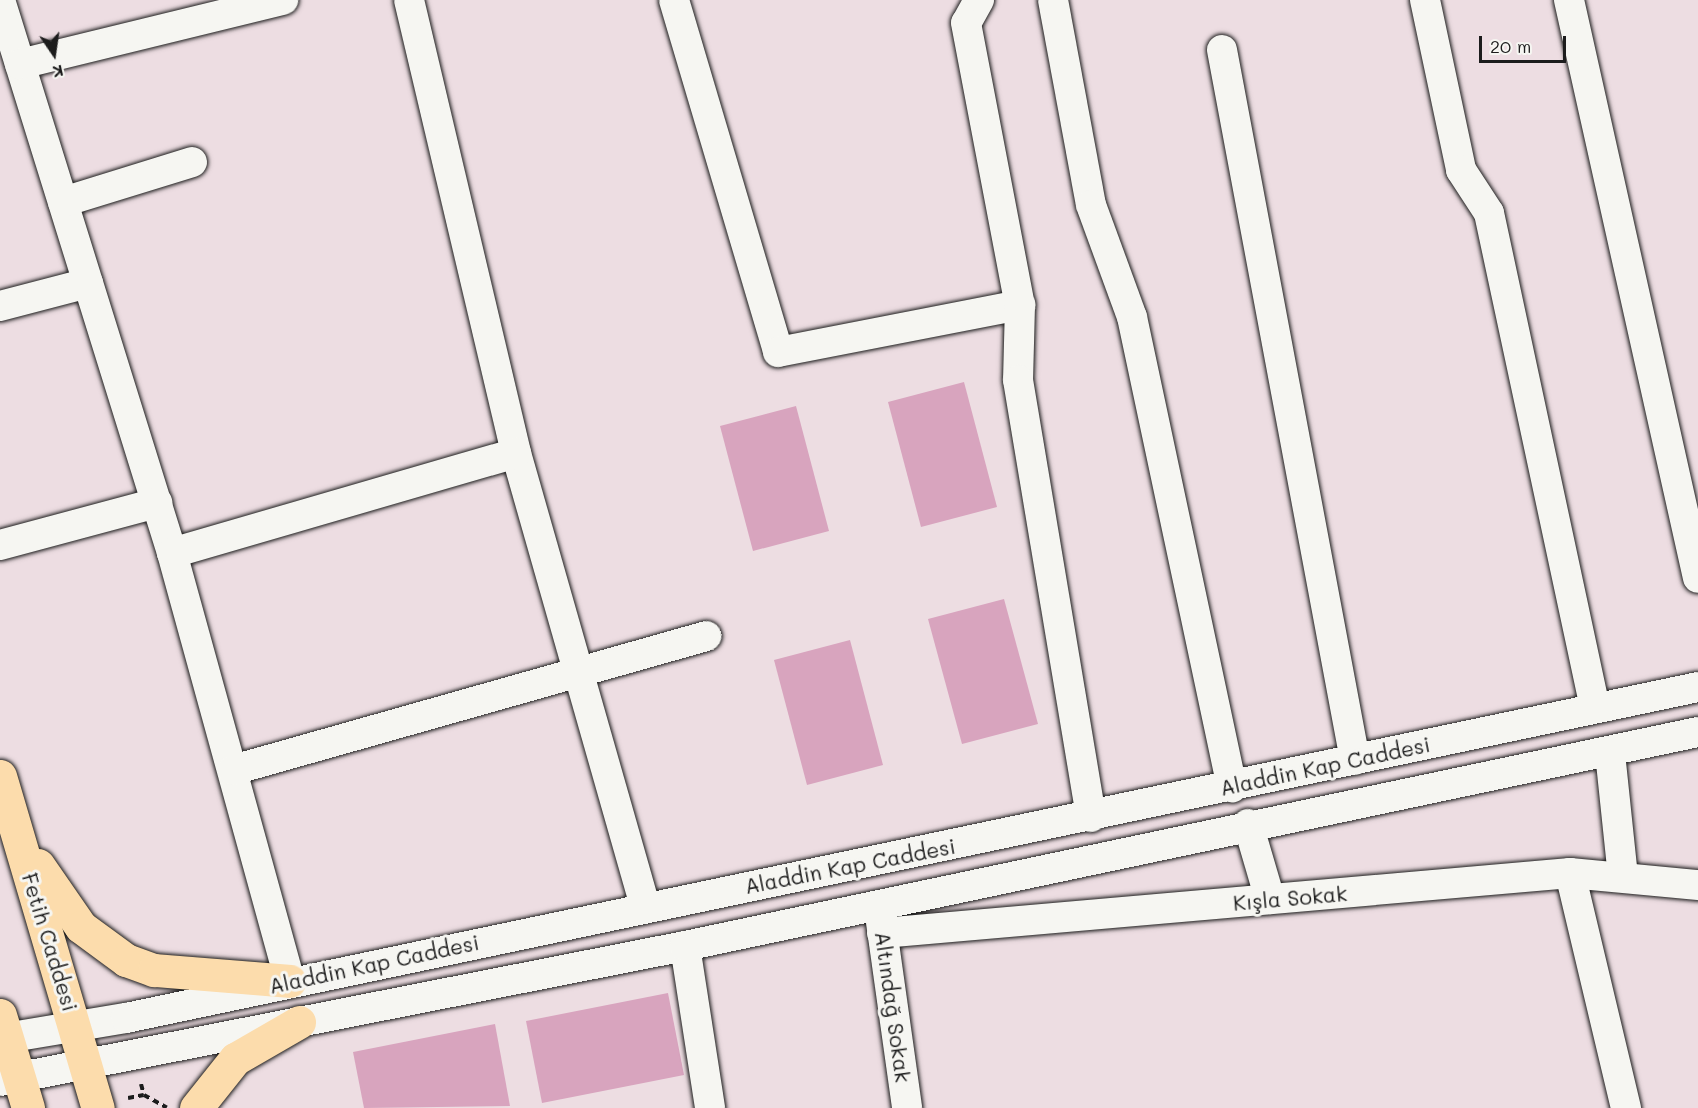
<!DOCTYPE html>
<html>
<head>
<meta charset="utf-8">
<style>
  body { margin:0 }
  #map { position:relative; width:1698px; height:1108px; overflow:hidden; background:#eddde2; font-family:Mali,sans-serif }
  div>[style] { position:absolute }
  .building>* { inset:0; background:#d8a4be }
  .path>* { height:4px; margin-top:-2px; transform-origin:0; background:repeating-linear-gradient(90deg,#1c1c1c 0 6px,transparent 0 10.5px) }
  .roads { filter:drop-shadow(0 0 2px #1c1c1c) drop-shadow(0 0 2px #1c1c1c) }
  .minor>* { height:30px; margin:-15px; padding:0 15px; transform-origin:15px; border-radius:15px; background:#f6f6f2 }
  .major>* { height:33px; margin:-16.5px; padding:0 16.5px; transform-origin:16.5px; border-radius:16.5px; background:#fcdcac }
  span { translate:-50% -50%; white-space:nowrap; text-align:center; line-height:1.15; -webkit-text-stroke:6px #f6f6f2; paint-order:stroke }
  .street-label { font-size:21px; color:#1c1c1c }
  .north { position:absolute; left:24px; top:24px; width:60px; height:60px; -webkit-text-stroke:4px #f6f6f2; paint-order:stroke; rotate:167deg; font-size:16px; font-weight:700; line-height:24px; text-align:center; color:#1c1c1c }
  .north::after { content:''; display:block; margin:auto; width:21px; height:27px; background:#1c1c1c; clip-path:polygon(50% 0,100% 100%,50% 72%,0 100%) }
  .scale { position:absolute; left:1479px; top:36px; width:87px; height:27px; box-sizing:border-box; border:3px solid #1c1c1c; border-top:0; padding-left:8px; font-size:18px; line-height:21px; white-space:nowrap; color:#1c1c1c; -webkit-text-stroke:4px #f6f6f2; paint-order:stroke }
</style>
</head>
<body>
<div id="map">
  <div class="building">
    <i style="clip-path:polygon(964px 382px,997px 507px,921px 527px,888px 402px)"></i>
    <i style="clip-path:polygon(796px 406px,829px 531px,753px 551px,720px 426px)"></i>
    <i style="clip-path:polygon(1004px 599px,1038px 724px,962px 744px,928px 619px)"></i>
    <i style="clip-path:polygon(850px 640px,883px 765px,807px 785px,774px 660px)"></i>
    <i style="clip-path:polygon(668px 993px,684px 1075px,542px 1103px,526px 1021px)"></i>
    <i style="clip-path:polygon(495px 1024px,510px 1106px,364px 1108px,353px 1052px)"></i>
  </div>
  <div class="path">
    <i style="left:141px;top:1084px;width:11px;rotate:75deg"></i>
    <i style="left:128px;top:1098px;width:16px;rotate:-11deg"></i>
    <i style="left:144px;top:1095px;width:26px;rotate:29deg"></i>
  </div>
  <div class="roads">
    <div class="minor">
      <i style="left:0;top:0;width:579px;rotate:72.72deg"></i>
      <i style="left:172px;top:553px;width:444px;rotate:74.6deg"></i>
      <i style="left:409px;top:0;width:465px;rotate:76.7deg"></i>
      <i style="left:516px;top:453px;width:472px;rotate:74.1deg"></i>
      <i style="left:674px;top:0;width:367px;rotate:73.5deg"></i>
      <i style="left:778px;top:352px;width:247px;rotate:-11deg"></i>
      <i style="left:979px;top:0;width:26px;rotate:119deg"></i>
      <i style="left:966px;top:23px;width:287px;rotate:79.2deg"></i>
      <i style="left:1020px;top:305px;width:75px;rotate:91.5deg"></i>
      <i style="left:1018px;top:380px;width:443px;rotate:80.5deg"></i>
      <i style="left:1053px;top:0;width:208px;rotate:79.5deg"></i>
      <i style="left:1091px;top:205px;width:119px;rotate:69.9deg"></i>
      <i style="left:1132px;top:317px;width:481px;rotate:78deg"></i>
      <i style="left:1425px;top:0;width:174px;rotate:78deg"></i>
      <i style="left:1461px;top:170px;width:51px;rotate:56.9deg"></i>
      <i style="left:1489px;top:213px;width:506px;rotate:77.91deg"></i>
      <i style="left:1569px;top:0;width:592px;rotate:77.42deg"></i>
      <i style="left:1222px;top:50px;width:722px;rotate:79.39deg"></i>
      <i style="left:20px;top:64px;width:271px;rotate:-13.7deg"></i>
      <i style="left:63px;top:202px;width:135px;rotate:-17.2deg"></i>
      <i style="left:0;top:306px;width:91px;rotate:-14.6deg"></i>
      <i style="left:0;top:545px;width:163px;rotate:-15deg"></i>
      <i style="left:172px;top:553px;width:358px;rotate:-16.2deg"></i>
      <i style="left:1610px;top:753px;width:124px;rotate:84deg"></i>
      <i style="left:233px;top:770px;width:492px;rotate:-15.8deg"></i>
      <i style="left:1248px;top:824px;width:78px;rotate:73.7deg"></i>
      <i style="left:1570px;top:873px;width:242px;rotate:76.6deg"></i>
      <i style="left:880px;top:915px;width:195px;rotate:82deg"></i>
      <i style="left:882px;top:933px;width:691px;rotate:-4.98deg"></i>
      <i style="left:1570px;top:873px;width:129px;rotate:5.4deg"></i>
      <i style="left:685px;top:946px;width:164px;rotate:81.2deg"></i>
      <i style="left:0;top:1039px;width:128px;rotate:-9.5deg"></i>
      <i style="left:126px;top:1018px;width:1606px;rotate:-11.89deg"></i>
      <i style="left:0;top:1081px;width:698px;rotate:-11.15deg"></i>
      <i style="left:685px;top:946px;width:1035px;rotate:-11.93deg"></i>
    </div>
    <div class="major">
      <i style="left:0;top:776px;width:346px;rotate:73.6deg"></i>
      <i style="left:38px;top:865px;width:75px;rotate:55.3deg"></i>
      <i style="left:81px;top:927px;width:56px;rotate:36.3deg"></i>
      <i style="left:126px;top:960px;width:30px;rotate:20deg"></i>
      <i style="left:154px;top:970px;width:136px;rotate:4.6deg"></i>
      <i style="left:0;top:1015px;width:97px;rotate:73.2deg"></i>
      <i style="left:196px;top:1108px;width:63px;rotate:-51.5deg"></i>
      <i style="left:235px;top:1059px;width:74px;rotate:-30deg"></i>
    </div>
  </div>
  <div class="street-label">
    <span style="left:1325px;top:766px;rotate:-12deg">Aladdin Kap Caddesi</span>
    <span style="left:850px;top:866px;rotate:-11deg">Aladdin Kap Caddesi</span>
    <span style="left:1290px;top:898px;rotate:-5deg">Kışla Sokak</span>
    <span style="left:50px;top:942px;rotate:73deg">Fetih Caddesi</span>
    <span style="left:374px;top:964px;rotate:-12deg">Aladdin Kap Caddesi</span>
    <span style="left:893px;top:1007px;rotate:82deg">Altındağ Sokak</span>
  </div>
  <div class="north">K</div>
  <div class="scale">20 m</div>
</div>
</body>
</html>
